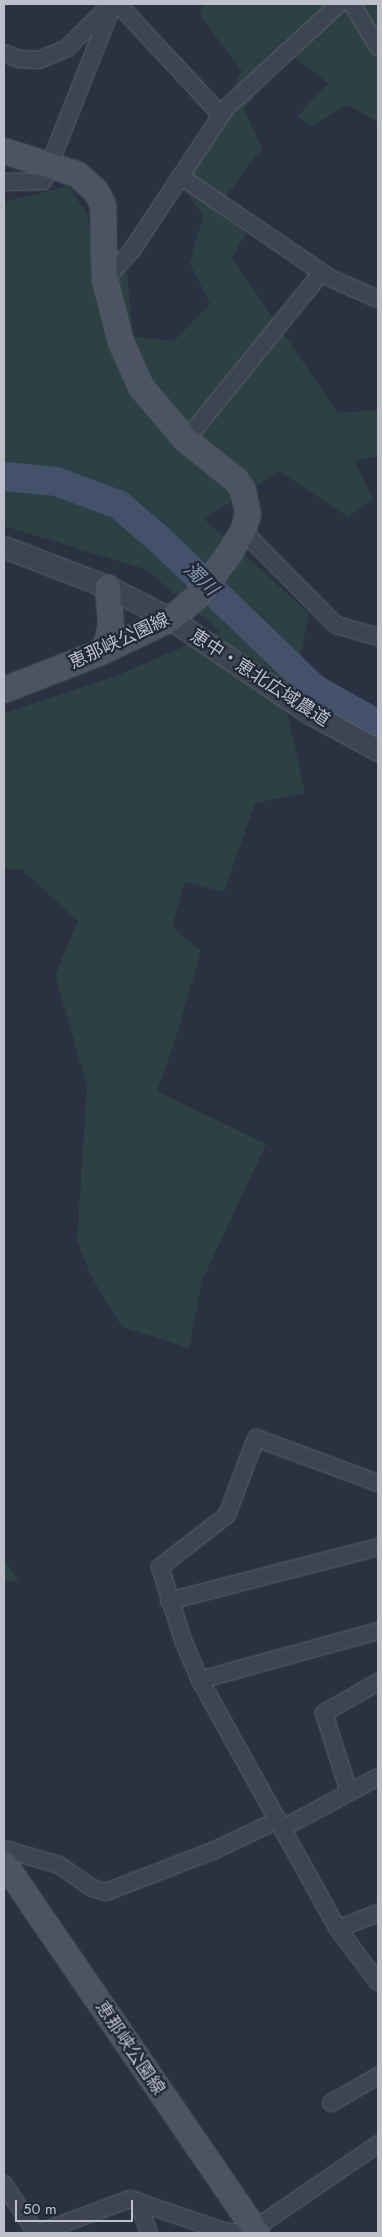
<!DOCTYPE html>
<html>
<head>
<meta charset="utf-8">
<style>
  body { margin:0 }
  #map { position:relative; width:382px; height:2237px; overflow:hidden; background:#2a3241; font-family:Jost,"Noto Sans JP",sans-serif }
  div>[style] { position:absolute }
  .green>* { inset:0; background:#2d4043 }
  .river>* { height:29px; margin:-14.5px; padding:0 14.5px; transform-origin:14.5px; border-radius:14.5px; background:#43516a }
  .roads { filter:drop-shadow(0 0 1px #5c626e) drop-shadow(0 0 1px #5c626e) }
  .minor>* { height:16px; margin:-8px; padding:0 8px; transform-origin:8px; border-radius:8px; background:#3e4451 }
  .tertiary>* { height:21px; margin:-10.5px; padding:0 10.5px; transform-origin:10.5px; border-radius:10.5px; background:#3e4451 }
  .secondary>* { height:24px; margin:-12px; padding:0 12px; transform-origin:12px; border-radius:12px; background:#4c5363 }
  span { translate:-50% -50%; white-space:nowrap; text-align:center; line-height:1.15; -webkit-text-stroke:4.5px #222936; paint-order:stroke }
  .street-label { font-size:18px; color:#bbc0cb }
  .water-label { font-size:19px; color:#8694af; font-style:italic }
  .frame { position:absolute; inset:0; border:5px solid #bbc0cb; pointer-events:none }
  .scale { position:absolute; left:15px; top:2200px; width:118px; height:22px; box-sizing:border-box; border:2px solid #bbc0cb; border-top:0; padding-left:6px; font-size:15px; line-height:18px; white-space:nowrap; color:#bbc0cb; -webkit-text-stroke:4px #222936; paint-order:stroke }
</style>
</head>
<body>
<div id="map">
  <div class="green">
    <i style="clip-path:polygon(204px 4px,378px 4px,378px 122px,347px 105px,311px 126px,297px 117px,328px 83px,290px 55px,244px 109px,262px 148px,216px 210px,246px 233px,232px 258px,338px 413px,378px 410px,378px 456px,355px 461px,373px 499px,348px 517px,279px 471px,204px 519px,309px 613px,288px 716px,305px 793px,255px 803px,224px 892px,185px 882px,172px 927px,201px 951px,173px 1047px,157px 1091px,266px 1144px,202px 1281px,189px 1348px,122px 1327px,91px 1276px,77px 1241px,87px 1086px,55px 975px,78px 921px,21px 869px,4px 869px,4px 713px,111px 678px,220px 631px,145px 569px,4px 526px,4px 202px,68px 186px,87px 214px,101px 276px,127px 272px,133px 336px,174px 341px,210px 304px,190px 264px,203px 215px,183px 188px,242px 71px,199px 14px)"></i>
    <i style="clip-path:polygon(4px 1560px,18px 1579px,18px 1580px,4px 1583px)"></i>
  </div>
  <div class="river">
    <i style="left:4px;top:476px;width:52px;rotate:5.5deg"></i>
    <i style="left:56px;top:481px;width:66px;rotate:20.4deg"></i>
    <i style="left:118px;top:504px;width:55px;rotate:40.6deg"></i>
    <i style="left:160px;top:540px;width:215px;rotate:43.9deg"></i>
    <i style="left:315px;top:689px;width:72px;rotate:29.1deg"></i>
  </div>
  <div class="roads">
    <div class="minor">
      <i style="left:118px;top:4px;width:151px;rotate:47.1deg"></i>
      <i style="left:352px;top:4px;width:50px;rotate:58.8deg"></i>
      <i style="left:4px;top:53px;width:16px;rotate:22deg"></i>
      <i style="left:19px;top:59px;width:20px;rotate:3deg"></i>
      <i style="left:39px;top:60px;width:30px;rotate:-23deg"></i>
      <i style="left:67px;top:48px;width:61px;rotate:-45deg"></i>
      <i style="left:180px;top:176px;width:181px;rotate:34.2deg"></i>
      <i style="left:330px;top:278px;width:52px;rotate:23.6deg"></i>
      <i style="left:4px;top:182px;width:39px;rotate:-1deg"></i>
      <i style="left:43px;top:181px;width:190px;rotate:-68.4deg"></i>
      <i style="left:105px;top:280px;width:40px;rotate:-48deg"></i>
      <i style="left:132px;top:250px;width:170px;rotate:-56.5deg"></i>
      <i style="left:226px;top:108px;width:154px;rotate:-42.6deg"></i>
      <i style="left:186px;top:440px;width:216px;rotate:-51deg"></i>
      <i style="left:243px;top:531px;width:132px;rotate:45.3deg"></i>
      <i style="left:336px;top:625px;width:44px;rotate:15.9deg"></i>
      <i style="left:378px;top:1483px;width:130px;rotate:-159.8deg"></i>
      <i style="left:256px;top:1438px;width:82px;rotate:110.6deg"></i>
      <i style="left:227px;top:1515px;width:85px;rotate:142.2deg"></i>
      <i style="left:160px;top:1567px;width:77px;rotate:72.5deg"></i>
      <i style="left:183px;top:1640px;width:43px;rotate:67deg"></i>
      <i style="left:200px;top:1680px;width:285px;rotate:61deg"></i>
      <i style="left:338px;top:1929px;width:66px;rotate:53deg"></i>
      <i style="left:169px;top:1601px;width:216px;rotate:-14.5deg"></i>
      <i style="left:200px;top:1680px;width:185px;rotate:-15.4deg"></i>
      <i style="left:349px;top:1792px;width:83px;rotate:-107.6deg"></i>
      <i style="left:324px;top:1713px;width:62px;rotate:-29.9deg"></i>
      <i style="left:283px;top:1828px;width:108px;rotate:-28.2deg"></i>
      <i style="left:4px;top:1849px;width:57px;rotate:16.2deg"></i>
      <i style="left:59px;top:1865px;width:40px;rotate:34.9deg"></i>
      <i style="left:92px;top:1888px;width:15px;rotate:16deg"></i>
      <i style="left:106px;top:1892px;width:117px;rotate:-21.1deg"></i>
      <i style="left:215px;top:1850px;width:70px;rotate:-25.5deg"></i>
      <i style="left:338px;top:1929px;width:43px;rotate:-21.8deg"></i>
      <i style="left:331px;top:2103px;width:54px;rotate:-29.9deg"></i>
      <i style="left:4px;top:2184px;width:59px;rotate:56.9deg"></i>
      <i style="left:138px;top:2201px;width:34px;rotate:71deg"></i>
      <i style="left:38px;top:2233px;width:98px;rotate:-20.3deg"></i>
      <i style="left:130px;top:2199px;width:98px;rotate:19deg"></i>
      <i style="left:223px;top:2231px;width:20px;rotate:6deg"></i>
      <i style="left:243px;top:2233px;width:12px;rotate:-20deg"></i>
      <i style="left:254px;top:2229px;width:150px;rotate:-34.4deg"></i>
    </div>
    <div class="tertiary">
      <i style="left:4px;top:547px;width:111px;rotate:21deg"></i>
      <i style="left:108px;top:587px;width:71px;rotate:26.9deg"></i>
      <i style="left:171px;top:619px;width:168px;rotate:34.1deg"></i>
      <i style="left:310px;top:713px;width:77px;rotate:28.6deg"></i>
    </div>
    <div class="secondary">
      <i style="left:4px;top:151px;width:77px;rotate:17.5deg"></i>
      <i style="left:77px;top:174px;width:25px;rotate:42deg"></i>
      <i style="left:96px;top:191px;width:16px;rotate:63deg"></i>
      <i style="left:103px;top:205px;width:75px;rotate:88.5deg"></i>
      <i style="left:105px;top:280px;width:64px;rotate:75.5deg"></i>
      <i style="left:121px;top:342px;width:49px;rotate:66deg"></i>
      <i style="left:141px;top:387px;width:70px;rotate:49.7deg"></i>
      <i style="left:186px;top:440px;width:64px;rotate:38.7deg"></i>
      <i style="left:236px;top:480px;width:12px;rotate:55deg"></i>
      <i style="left:243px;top:490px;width:25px;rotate:78deg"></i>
      <i style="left:248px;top:514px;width:18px;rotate:106deg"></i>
      <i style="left:243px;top:531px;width:26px;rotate:121deg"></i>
      <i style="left:230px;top:553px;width:55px;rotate:126.9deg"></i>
      <i style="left:197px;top:597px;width:34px;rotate:140deg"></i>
      <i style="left:171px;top:619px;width:80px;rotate:154.7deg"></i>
      <i style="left:99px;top:653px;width:102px;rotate:158.7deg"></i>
      <i style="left:99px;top:653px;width:13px;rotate:-51deg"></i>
      <i style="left:107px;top:643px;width:19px;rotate:-78deg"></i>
      <i style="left:111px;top:624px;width:37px;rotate:-95deg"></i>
      <i style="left:4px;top:1863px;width:448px;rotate:55.6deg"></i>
    </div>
  </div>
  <div class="street-label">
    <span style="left:119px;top:641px;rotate:-25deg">恵那峡公園線</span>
    <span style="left:260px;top:678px;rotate:33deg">恵中・恵北広域農道</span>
    <span style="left:130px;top:2048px;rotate:56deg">恵那峡公園線</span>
  </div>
  <div class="water-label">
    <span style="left:201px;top:579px;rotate:44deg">濁川</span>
  </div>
  <div class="frame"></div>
  <div class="scale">50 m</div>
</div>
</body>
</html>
